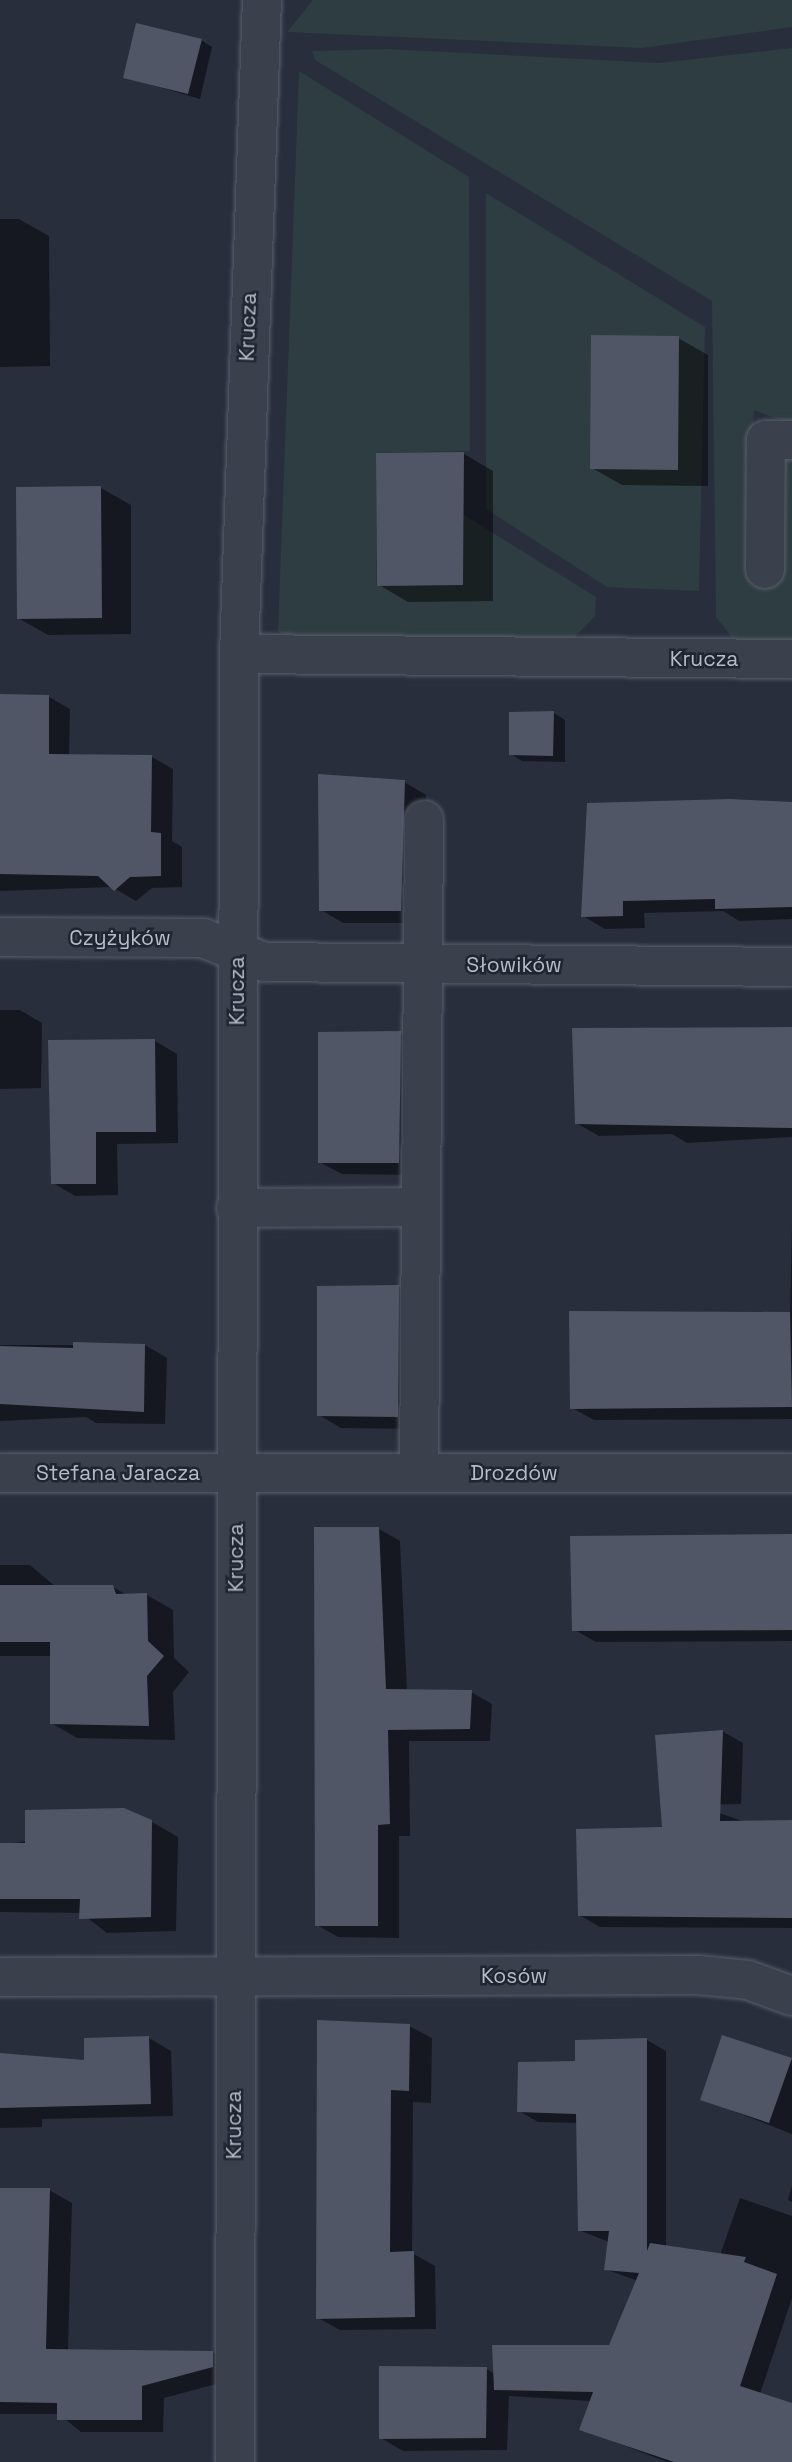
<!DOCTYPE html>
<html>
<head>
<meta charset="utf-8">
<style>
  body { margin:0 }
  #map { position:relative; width:792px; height:2462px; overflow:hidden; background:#282e3c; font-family:"Space Grotesk",sans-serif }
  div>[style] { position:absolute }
  .green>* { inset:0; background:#2d3d41 }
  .shadow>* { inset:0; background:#0007 }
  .building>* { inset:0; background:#515667 }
  .roads { filter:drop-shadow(0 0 2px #595e6b) drop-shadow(0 0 2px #595e6b) }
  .minor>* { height:38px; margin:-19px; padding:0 19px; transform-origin:19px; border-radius:19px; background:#3b404d }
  span { translate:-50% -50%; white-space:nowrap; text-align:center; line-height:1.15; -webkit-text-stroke:5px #202532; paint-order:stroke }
  .street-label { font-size:21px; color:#b8bcc8 }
</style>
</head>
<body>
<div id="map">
  <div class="green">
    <i style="clip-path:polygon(313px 0,792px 0,792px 27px,642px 48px,287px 32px)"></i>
    <i style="clip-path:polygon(792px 48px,792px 425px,754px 410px,751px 567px,774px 454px,792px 453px,792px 645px,734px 640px,716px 617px,712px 301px,315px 60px,312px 51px,387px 49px,659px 63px)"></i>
    <i style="clip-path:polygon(299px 71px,469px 177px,470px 451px,376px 453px,376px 585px,463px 585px,464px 515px,596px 597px,595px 616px,574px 638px,288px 638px,278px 631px)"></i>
    <i style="clip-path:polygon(486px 193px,705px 327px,699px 591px,607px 587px,486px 509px)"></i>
  </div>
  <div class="shadow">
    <i style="clip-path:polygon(201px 40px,212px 47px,200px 99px,125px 77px)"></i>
    <i style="clip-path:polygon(0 219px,19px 219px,49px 236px,50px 366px,0 367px)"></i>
    <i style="clip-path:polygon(678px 338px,708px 355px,708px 486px,622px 485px,592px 468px)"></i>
    <i style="clip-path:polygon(464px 454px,493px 471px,493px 601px,408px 602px,379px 585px)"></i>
    <i style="clip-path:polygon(101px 488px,131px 505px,131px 634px,48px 635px,18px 618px)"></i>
    <i style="clip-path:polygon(0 696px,49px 697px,70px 709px,69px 756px,152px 757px,173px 769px,172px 841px,182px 847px,182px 887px,152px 888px,136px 901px,112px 887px,0 891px)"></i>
    <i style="clip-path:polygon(554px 713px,565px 720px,565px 762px,522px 761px,511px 754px)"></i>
    <i style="clip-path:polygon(404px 782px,426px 795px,423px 923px,343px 923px,321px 910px)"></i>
    <i style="clip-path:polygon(792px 804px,792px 919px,739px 921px,723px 911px,644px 913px,645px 928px,605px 929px,583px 916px)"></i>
    <i style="clip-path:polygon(0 1010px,20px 1010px,42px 1023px,41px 1088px,0 1089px)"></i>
    <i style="clip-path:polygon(792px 1032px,792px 1137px,687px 1143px,672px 1134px,599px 1136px,576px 1123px)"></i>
    <i style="clip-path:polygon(400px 1033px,422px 1046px,421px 1175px,342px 1174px,319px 1162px)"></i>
    <i style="clip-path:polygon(155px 1041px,177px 1054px,178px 1143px,117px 1144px,118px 1195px,75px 1196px,53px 1183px,49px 1042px)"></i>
    <i style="clip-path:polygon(792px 1223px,792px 1419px,594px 1420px,572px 1408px,790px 1314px)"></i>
    <i style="clip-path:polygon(398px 1287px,420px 1300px,419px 1429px,341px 1428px,319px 1415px)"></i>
    <i style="clip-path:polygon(0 1345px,145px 1345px,167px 1358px,165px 1424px,96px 1423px,86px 1417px,0 1421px)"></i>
    <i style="clip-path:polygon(379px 1529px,400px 1541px,407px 1691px,471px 1692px,492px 1704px,490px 1741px,409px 1741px,410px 1836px,399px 1836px,399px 1938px,338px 1937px,317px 1925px)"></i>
    <i style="clip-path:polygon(792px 1538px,792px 1641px,596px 1642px,573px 1629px)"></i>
    <i style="clip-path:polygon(0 1565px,30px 1565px,56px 1587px,113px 1587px,127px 1595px,147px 1595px,173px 1610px,174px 1658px,189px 1672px,173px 1692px,175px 1740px,77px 1738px,51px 1723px,52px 1656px,0 1656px)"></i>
    <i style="clip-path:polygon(722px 1731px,743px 1743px,741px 1804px,696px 1805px,792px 1838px,792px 1928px,600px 1927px,579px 1915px,664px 1828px)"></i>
    <i style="clip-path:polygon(152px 1822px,178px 1837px,176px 1931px,107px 1933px,81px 1913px,0 1912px,0 1845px)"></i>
    <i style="clip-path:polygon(409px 2026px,432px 2038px,431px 2103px,413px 2102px,412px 2253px,435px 2266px,436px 2329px,340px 2330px,318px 2318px)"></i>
    <i style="clip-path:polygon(149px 2038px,171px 2051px,173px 2116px,42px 2119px,42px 2127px,0 2128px,0 2055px,86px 2062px)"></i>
    <i style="clip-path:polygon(723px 2038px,792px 2060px,792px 2134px,702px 2099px)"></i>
    <i style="clip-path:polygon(647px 2040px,666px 2051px,666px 2247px,720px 2255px,740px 2198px,792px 2216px,792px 2298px,760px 2394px,792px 2405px,792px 2462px,667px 2462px,581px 2429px,591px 2401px,509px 2396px,507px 2450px,403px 2451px,381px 2438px,487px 2369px,495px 2374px,610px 2346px,638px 2281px,605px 2269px,609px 2242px,579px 2230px,578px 2123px,538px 2122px,519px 2111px,577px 2063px)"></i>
    <i style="clip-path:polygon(792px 2185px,792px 2202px,788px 2200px)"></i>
    <i style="clip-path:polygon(0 2190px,49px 2190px,72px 2203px,68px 2351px,213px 2352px,235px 2365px,235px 2379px,164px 2398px,163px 2432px,81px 2432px,59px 2414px,0 2414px)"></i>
  </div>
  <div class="building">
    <i style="clip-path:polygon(136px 23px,202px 39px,188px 94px,123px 78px)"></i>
    <i style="clip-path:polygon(591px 335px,679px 336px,678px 470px,590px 469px)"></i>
    <i style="clip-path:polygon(464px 452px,463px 585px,377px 586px,376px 453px)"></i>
    <i style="clip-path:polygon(101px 486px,102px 618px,17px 619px,16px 487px)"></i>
    <i style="clip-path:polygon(0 694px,49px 695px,49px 754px,152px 755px,151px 832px,161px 833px,161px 876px,130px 877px,114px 891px,98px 876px,0 874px)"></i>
    <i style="clip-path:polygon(554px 711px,553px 756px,509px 755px,509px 712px)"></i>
    <i style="clip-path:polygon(318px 774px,405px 780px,401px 911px,319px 911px)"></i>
    <i style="clip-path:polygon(730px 799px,792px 802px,792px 907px,715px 909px,715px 899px,623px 901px,623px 916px,581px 917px,587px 803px)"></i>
    <i style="clip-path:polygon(792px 1027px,792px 1128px,575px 1124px,572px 1028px)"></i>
    <i style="clip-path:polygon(401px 1031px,399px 1163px,318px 1163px,318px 1032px)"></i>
    <i style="clip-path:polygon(155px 1039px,156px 1132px,96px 1132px,96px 1184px,51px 1184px,48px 1040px)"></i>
    <i style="clip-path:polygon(399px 1285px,398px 1417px,317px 1416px,317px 1286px)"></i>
    <i style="clip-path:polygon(569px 1311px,790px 1312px,792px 1407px,570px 1409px)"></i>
    <i style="clip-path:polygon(73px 1342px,145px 1344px,144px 1412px,0 1404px,0 1346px,73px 1348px)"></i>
    <i style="clip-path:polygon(314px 1527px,379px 1527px,386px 1689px,472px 1690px,470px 1729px,388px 1730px,390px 1824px,378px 1825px,378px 1926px,315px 1926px)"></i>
    <i style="clip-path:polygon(792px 1534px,792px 1630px,572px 1631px,570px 1536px)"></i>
    <i style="clip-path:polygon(0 1585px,113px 1585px,116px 1594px,147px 1593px,148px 1641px,164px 1656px,147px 1676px,149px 1726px,50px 1724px,50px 1642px,0 1642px)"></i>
    <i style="clip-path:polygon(723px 1730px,720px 1821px,792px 1820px,792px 1918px,578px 1916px,576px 1829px,662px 1827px,655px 1735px)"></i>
    <i style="clip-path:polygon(124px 1808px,152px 1820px,151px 1917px,79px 1919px,80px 1899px,0 1899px,0 1843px,25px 1843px,25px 1810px)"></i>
    <i style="clip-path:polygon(317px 2020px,410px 2024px,409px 2091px,391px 2090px,390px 2252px,414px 2251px,415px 2317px,316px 2319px)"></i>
    <i style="clip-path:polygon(722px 2035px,792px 2058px,769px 2123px,700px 2100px)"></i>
    <i style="clip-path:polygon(149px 2036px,151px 2104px,0 2108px,0 2053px,84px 2060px,84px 2038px)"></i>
    <i style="clip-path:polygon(647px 2038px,647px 2251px,650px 2243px,746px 2257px,744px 2262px,777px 2274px,740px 2386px,792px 2403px,792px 2462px,674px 2462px,579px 2430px,593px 2392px,494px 2390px,492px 2345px,609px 2345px,639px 2273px,604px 2270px,609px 2231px,578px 2231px,576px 2114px,517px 2112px,518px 2062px,575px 2061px,575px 2040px)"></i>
    <i style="clip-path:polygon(0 2188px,50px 2188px,46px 2349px,213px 2351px,213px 2367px,142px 2386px,142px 2420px,57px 2420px,57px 2403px,0 2402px)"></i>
    <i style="clip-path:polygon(379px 2366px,487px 2367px,486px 2438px,379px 2439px)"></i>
  </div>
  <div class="roads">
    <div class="minor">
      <i style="left:765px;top:569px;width:129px;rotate:-89.6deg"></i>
      <i style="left:766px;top:440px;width:26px"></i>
      <i style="left:239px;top:654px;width:553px;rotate:0.52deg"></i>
      <i style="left:0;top:937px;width:203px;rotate:0.3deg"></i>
      <i style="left:203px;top:938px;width:66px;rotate:21.5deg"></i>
      <i style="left:264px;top:962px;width:528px;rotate:0.54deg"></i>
      <i style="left:236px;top:1208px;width:185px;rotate:-0.3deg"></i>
      <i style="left:0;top:1473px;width:792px"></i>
      <i style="left:419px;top:1473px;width:653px;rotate:-89.56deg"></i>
      <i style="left:0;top:1977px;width:698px;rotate:-0.16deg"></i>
      <i style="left:698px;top:1975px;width:50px;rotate:5.7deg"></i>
      <i style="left:748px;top:1980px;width:47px;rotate:20deg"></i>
      <i style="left:235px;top:2462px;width:1808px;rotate:-89.87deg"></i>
      <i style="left:239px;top:654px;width:654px;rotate:-87.99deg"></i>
    </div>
  </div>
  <div class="street-label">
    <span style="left:248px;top:327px;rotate:-88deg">Krucza</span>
    <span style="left:704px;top:659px">Krucza</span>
    <span style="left:120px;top:938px">Czyżyków</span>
    <span style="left:514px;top:965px">Słowików</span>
    <span style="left:237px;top:991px;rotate:-90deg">Krucza</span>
    <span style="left:118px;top:1473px">Stefana Jaracza</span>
    <span style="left:514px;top:1473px">Drozdów</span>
    <span style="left:236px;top:1558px;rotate:-90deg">Krucza</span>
    <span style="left:514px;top:1976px">Kosów</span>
    <span style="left:234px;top:2125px;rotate:-90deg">Krucza</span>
  </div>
</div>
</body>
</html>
